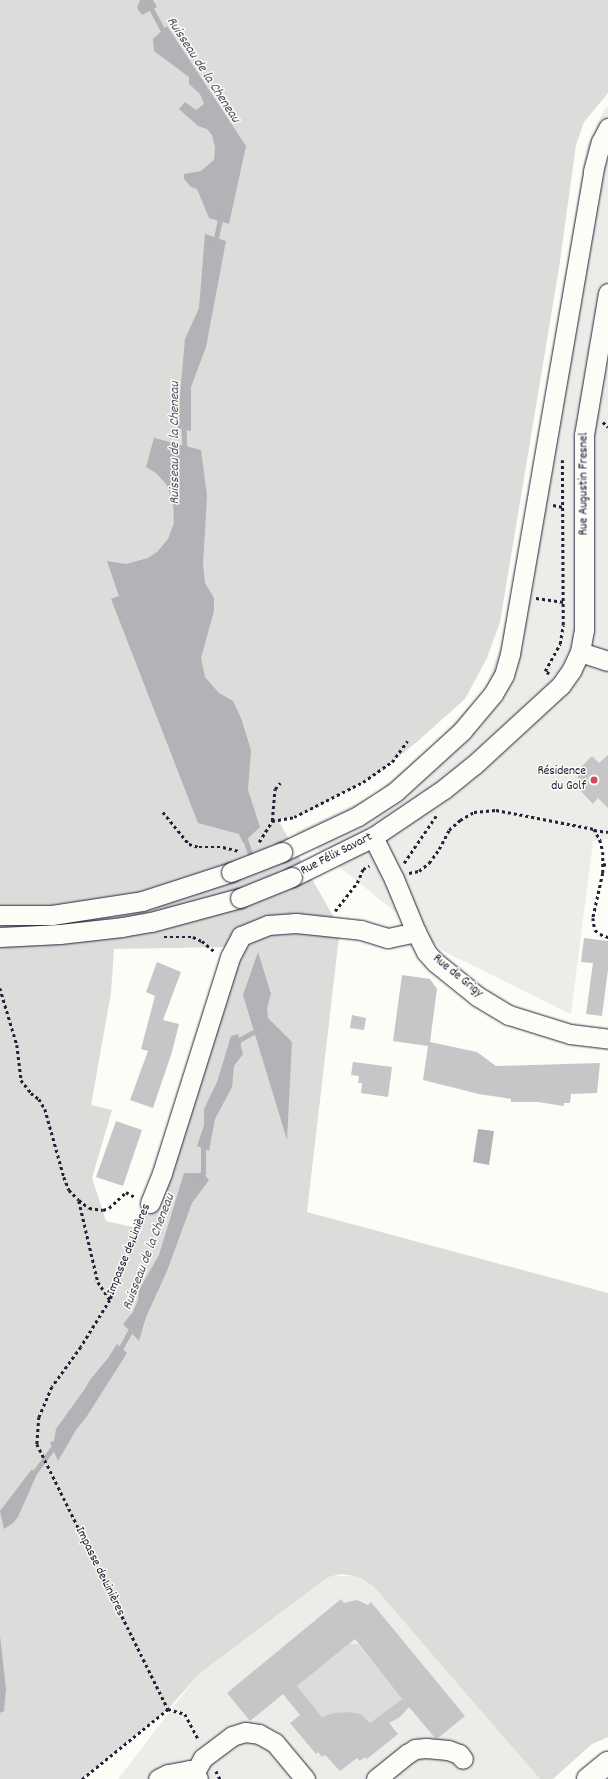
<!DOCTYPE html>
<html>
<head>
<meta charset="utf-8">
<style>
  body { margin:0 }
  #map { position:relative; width:608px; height:1779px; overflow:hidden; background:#fdfcf7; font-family:Dekko,sans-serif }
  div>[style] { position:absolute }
  .built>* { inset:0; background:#ecece9 }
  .green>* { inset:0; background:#dddcdb }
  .water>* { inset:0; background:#b2b2b7 }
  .stream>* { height:4.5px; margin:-2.25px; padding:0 2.25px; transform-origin:2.25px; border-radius:2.25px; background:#b2b2b7 }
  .building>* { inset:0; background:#c6c6c8 }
  .path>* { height:2.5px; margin-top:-1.25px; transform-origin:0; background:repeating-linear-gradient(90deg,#22223b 0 3px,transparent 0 6px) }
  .roads { filter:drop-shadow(0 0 1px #22223b) drop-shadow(0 0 1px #22223b) }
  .minor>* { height:19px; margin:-9.5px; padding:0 9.5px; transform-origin:9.5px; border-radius:9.5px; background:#fdfcf7 }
  .major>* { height:22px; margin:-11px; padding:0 11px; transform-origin:11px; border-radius:11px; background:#fdfcf7 }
  .bridges { filter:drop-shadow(0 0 1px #22223b) drop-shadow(0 0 1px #22223b) }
  .minor-bridge>* { height:19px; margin:-9.5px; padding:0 9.5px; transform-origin:9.5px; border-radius:9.5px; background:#fdfcf7 }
  .dots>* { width:11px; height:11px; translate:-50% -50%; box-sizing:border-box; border:2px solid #fdfcf7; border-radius:50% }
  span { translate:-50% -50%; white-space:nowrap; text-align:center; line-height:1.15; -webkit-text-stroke:3px #fdfcf7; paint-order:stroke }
  .street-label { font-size:13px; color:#22223b }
  .poi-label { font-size:13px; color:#22223b }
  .right { translate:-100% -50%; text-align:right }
  .water-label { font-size:14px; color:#545466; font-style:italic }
</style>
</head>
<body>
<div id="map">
  <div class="built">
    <i style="clip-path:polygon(608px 107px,608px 839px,593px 841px,571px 1014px,445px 952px,296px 832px,374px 795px,435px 743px,485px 689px,502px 642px,529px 493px,587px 145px,604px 110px)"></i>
    <i style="clip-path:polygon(329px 1576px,358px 1576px,372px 1585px,541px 1779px,118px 1779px,201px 1671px)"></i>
  </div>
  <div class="green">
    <i style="clip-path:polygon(evenodd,0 0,608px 0,608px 93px,584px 122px,576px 145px,559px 268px,500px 622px,487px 658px,465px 699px,418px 741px,375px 776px,302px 815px,278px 820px,340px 928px,307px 1212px,608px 1293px,608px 1737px,592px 1744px,553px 1779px,540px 1779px,373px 1586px,359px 1577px,342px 1574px,328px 1577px,201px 1672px,168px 1709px,82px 1779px,0 1779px,0 0,228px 947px,159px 1170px,137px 1228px,106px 1221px,92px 1178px,112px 1110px,91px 1105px,111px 993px,114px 949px,228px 947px)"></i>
    <i style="clip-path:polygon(349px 1644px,358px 1644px,402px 1699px,370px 1723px,361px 1714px,348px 1712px,333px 1713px,322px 1717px,297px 1686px)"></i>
  </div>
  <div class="water">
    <i style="clip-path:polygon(140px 0,153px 0,157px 7px,142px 15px,137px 8px)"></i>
    <i style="clip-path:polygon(167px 26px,246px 146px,229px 224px,209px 218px,197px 189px,191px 187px,184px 179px,184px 174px,201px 171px,214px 160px,215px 147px,212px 135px,207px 129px,198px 126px,179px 109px,185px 102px,196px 110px,204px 104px,200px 94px,189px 84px,189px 77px,154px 51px,153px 39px)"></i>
    <i style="clip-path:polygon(205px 234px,226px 241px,206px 347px,191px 387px,191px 431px,177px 428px,185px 339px,199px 308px)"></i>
    <i style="clip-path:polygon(154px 438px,201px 450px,207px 496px,203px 565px,205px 583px,214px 598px,214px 611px,201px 658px,205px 677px,219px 693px,233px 701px,241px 718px,251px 750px,248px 790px,260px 827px,243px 843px,239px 834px,198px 823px,111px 599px,119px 596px,107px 561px,126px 564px,148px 558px,157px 552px,168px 539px,174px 523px,173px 501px,166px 484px,156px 473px,146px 467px)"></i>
    <i style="clip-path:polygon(258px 952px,271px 994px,267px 1008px,268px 1018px,292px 1042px,287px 1140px,243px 995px)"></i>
    <i style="clip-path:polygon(238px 1034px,243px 1054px,234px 1066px,232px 1087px,215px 1119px,209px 1151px,197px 1146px,204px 1125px,204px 1109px,217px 1082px,231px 1036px)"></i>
    <i style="clip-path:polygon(478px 1129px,494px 1131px,489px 1165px,473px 1162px)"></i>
    <i style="clip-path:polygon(184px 1173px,203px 1173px,209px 1180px,192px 1203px,167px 1271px,146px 1317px,139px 1341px,123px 1324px,133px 1312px,138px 1300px,139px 1290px,159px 1255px)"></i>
    <i style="clip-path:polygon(117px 1344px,127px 1353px,87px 1416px,76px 1430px,58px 1461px,50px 1442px,54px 1441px,56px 1429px,84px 1390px,90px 1380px,108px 1358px)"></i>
    <i style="clip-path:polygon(32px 1469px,36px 1476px,18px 1517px,13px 1523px,4px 1529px,0 1511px)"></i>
    <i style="clip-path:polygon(0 1636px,6px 1689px,4px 1711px,0 1713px)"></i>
  </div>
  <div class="stream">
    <i style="left:147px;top:0;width:38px;rotate:62deg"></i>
    <i style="left:215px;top:243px;width:29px;rotate:-78deg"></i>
    <i style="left:184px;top:425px;width:27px;rotate:88deg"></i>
    <i style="left:244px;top:835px;width:18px;rotate:71deg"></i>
    <i style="left:237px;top:1044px;width:4px;rotate:-63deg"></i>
    <i style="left:239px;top:1040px;width:21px;rotate:-29deg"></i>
    <i style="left:257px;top:1030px;width:2px;rotate:-90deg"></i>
    <i style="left:199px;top:1176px;width:5px;rotate:-37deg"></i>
    <i style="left:203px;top:1173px;width:30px;rotate:-90deg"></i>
    <i style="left:118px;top:1353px;width:29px;rotate:-61deg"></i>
    <i style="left:31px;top:1477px;width:40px;rotate:-53deg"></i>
  </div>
  <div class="building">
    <i style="clip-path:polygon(608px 755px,608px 808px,598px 798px,593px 804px,577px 787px,582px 782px,577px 777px,584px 770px,581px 767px,592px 756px,599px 763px)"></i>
    <i style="clip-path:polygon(584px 938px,608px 941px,608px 970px,602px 1016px,586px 1014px,593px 963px,581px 962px)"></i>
    <i style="clip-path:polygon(157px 962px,181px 972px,163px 1020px,179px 1024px,172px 1052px,153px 1108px,130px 1100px,148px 1051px,141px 1049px,155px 996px,146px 992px)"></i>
    <i style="clip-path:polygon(402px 975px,430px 979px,437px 989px,430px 1042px,477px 1052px,496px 1066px,600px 1063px,597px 1093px,571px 1094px,570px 1103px,564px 1103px,564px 1106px,538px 1102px,511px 1102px,511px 1099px,479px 1094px,423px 1080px,428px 1046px,393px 1041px)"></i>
    <i style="clip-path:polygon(352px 1015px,366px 1018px,364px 1030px,350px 1028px)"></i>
    <i style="clip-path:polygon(353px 1062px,392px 1067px,388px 1097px,361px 1093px,362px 1083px,358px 1083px,359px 1076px,351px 1075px)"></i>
    <i style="clip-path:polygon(116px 1121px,142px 1130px,123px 1186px,96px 1177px)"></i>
    <i style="clip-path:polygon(evenodd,341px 1599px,344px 1603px,357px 1600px,368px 1605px,371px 1602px,465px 1716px,438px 1738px,435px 1738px,409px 1707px,400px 1717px,389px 1723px,398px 1734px,367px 1759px,365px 1757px,360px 1761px,357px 1758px,340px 1771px,325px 1755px,322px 1757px,318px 1752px,316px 1754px,290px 1723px,300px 1715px,283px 1694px,250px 1721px,227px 1693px,341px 1599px,355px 1639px,402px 1699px,370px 1723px,361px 1714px,348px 1712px,333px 1713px,322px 1717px,297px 1686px,355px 1639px)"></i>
  </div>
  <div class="path">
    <i style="left:603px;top:422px;width:7px;rotate:45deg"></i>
    <i style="left:553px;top:505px;width:10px;rotate:11deg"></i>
    <i style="left:536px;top:598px;width:28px;rotate:8deg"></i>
    <i style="left:549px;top:674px;width:5px;rotate:-143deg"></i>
    <i style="left:545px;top:671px;width:31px;rotate:-61deg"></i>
    <i style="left:560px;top:644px;width:19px;rotate:-81deg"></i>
    <i style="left:563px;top:625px;width:165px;rotate:-90.3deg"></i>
    <i style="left:163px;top:812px;width:41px;rotate:50.9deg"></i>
    <i style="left:189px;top:844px;width:10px;rotate:17deg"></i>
    <i style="left:199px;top:847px;width:24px"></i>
    <i style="left:223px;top:847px;width:16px;rotate:14deg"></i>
    <i style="left:272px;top:821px;width:32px;rotate:-85deg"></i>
    <i style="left:275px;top:789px;width:8px;rotate:-50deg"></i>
    <i style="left:594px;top:830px;width:14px;rotate:8deg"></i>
    <i style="left:259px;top:842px;width:25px;rotate:-58deg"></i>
    <i style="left:272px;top:821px;width:22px;rotate:-10deg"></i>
    <i style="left:294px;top:817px;width:77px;rotate:-26.9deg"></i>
    <i style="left:363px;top:782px;width:35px;rotate:-35deg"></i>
    <i style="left:392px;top:762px;width:26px;rotate:-54deg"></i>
    <i style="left:404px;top:863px;width:57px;rotate:-55.8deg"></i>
    <i style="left:603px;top:864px;width:5px;rotate:11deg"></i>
    <i style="left:409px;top:873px;width:10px;rotate:-11deg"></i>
    <i style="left:419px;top:871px;width:13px;rotate:-39deg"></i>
    <i style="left:429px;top:863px;width:17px;rotate:-54deg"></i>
    <i style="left:439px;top:849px;width:21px;rotate:-62deg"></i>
    <i style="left:449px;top:830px;width:15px;rotate:-42deg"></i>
    <i style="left:460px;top:820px;width:16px;rotate:-30deg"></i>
    <i style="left:474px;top:812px;width:22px;rotate:-5deg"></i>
    <i style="left:496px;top:810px;width:100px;rotate:11deg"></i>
    <i style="left:594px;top:829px;width:13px;rotate:61deg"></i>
    <i style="left:600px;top:840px;width:12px;rotate:76deg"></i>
    <i style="left:603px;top:852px;width:21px;rotate:90deg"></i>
    <i style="left:603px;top:873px;width:46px;rotate:102.5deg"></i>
    <i style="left:593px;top:918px;width:12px;rotate:81deg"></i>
    <i style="left:595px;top:930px;width:6px;rotate:39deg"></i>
    <i style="left:600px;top:934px;width:9px;rotate:21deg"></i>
    <i style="left:335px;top:911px;width:36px;rotate:-52deg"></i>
    <i style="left:357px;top:883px;width:15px;rotate:-67deg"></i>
    <i style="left:363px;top:869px;width:7px;rotate:-27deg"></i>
    <i style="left:164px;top:937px;width:29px"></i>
    <i style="left:193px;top:937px;width:10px;rotate:24deg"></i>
    <i style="left:202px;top:941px;width:17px;rotate:40deg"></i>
    <i style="left:0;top:988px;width:59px;rotate:73.4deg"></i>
    <i style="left:17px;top:1045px;width:35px;rotate:83deg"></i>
    <i style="left:21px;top:1080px;width:16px;rotate:52deg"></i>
    <i style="left:31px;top:1093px;width:10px;rotate:37deg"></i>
    <i style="left:39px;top:1099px;width:12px;rotate:59deg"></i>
    <i style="left:45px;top:1109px;width:71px;rotate:74.4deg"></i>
    <i style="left:64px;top:1177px;width:14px;rotate:69deg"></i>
    <i style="left:69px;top:1190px;width:14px;rotate:45deg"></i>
    <i style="left:79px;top:1200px;width:13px;rotate:39deg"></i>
    <i style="left:89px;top:1208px;width:14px;rotate:8deg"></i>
    <i style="left:103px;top:1210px;width:6px;rotate:-18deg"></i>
    <i style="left:109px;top:1208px;width:23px;rotate:-43deg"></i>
    <i style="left:126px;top:1192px;width:10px;rotate:29deg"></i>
    <i style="left:79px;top:1201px;width:83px;rotate:76.8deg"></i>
    <i style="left:98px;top:1282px;width:22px;rotate:56deg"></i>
    <i style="left:144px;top:1218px;width:89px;rotate:112.5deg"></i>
    <i style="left:110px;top:1300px;width:55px;rotate:121.7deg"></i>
    <i style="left:81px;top:1347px;width:49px;rotate:125.9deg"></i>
    <i style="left:52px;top:1387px;width:33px;rotate:113deg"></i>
    <i style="left:39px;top:1417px;width:27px;rotate:94deg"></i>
    <i style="left:37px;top:1444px;width:296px;rotate:63.7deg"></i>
    <i style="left:168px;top:1709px;width:18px;rotate:16deg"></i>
    <i style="left:185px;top:1714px;width:30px;rotate:62deg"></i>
    <i style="left:216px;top:1771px;width:9px;rotate:63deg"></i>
    <i style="left:82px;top:1779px;width:111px;rotate:-39.1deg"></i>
  </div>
  <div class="roads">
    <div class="minor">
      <i style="left:580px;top:652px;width:29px;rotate:18deg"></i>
      <i style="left:373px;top:837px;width:47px;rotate:63.4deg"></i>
      <i style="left:394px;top:879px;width:57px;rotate:67.5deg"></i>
      <i style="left:416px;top:932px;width:22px;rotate:63deg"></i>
      <i style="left:426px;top:952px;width:13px;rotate:48deg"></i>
      <i style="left:435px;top:962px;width:54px;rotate:39deg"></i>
      <i style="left:477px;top:996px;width:37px;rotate:31deg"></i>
      <i style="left:509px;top:1015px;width:64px;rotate:17.3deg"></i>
      <i style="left:570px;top:1034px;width:38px;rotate:7deg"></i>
      <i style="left:282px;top:852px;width:84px;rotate:-25.3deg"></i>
      <i style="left:358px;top:816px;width:44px;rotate:-33deg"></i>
      <i style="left:395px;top:792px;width:91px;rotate:-42.3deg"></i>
      <i style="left:462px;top:731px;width:48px;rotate:-50deg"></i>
      <i style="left:493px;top:694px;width:22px;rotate:-60deg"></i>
      <i style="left:504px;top:675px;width:22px;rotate:-74deg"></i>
      <i style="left:510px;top:654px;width:490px;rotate:-80.2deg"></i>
      <i style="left:593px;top:171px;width:30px;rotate:-75deg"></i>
      <i style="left:601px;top:142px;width:16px;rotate:-63deg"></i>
      <i style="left:292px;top:877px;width:90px;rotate:-26.3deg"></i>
      <i style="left:373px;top:837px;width:86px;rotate:-34.1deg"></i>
      <i style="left:444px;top:789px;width:38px;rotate:-39deg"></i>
      <i style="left:474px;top:765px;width:118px;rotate:-42.6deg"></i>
      <i style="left:561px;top:685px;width:19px;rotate:-55deg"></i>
      <i style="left:572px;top:669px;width:19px;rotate:-65deg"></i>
      <i style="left:580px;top:652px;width:22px;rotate:-80deg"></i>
      <i style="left:584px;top:630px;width:195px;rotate:-90deg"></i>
      <i style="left:584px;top:435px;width:144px;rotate:-80.4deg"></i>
      <i style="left:0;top:915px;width:52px"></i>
      <i style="left:52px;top:915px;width:91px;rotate:-8.8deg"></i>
      <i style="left:142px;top:901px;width:94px;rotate:-18deg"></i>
      <i style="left:0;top:937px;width:60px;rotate:-2.9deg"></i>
      <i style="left:60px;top:934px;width:62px;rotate:-6.4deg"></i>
      <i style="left:122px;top:927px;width:29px;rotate:-10deg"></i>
      <i style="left:151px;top:922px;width:92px;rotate:-15.1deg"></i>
      <i style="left:150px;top:1203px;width:32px;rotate:-68deg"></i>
      <i style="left:162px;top:1173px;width:226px;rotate:-72.5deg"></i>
      <i style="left:230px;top:957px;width:24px;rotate:-62deg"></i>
      <i style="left:241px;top:936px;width:29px;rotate:-22deg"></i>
      <i style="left:268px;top:925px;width:28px;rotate:-4deg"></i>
      <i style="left:296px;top:923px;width:65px;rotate:6.1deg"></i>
      <i style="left:361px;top:930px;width:28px;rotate:17deg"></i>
      <i style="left:388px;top:938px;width:29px;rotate:-12deg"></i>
      <i style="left:194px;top:1774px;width:18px;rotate:-61deg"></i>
      <i style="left:203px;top:1758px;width:36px;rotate:-37deg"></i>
      <i style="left:232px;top:1736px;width:14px;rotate:-17deg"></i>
      <i style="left:245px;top:1732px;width:14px;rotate:8deg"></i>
      <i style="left:259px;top:1734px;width:18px;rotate:29deg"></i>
      <i style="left:275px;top:1743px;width:47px;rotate:50.2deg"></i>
      <i style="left:158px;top:1779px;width:11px;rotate:-27deg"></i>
      <i style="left:168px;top:1774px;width:22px;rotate:-10deg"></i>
      <i style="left:190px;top:1770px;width:12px;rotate:48deg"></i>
      <i style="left:376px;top:1779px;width:40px;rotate:-39deg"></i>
      <i style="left:407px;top:1754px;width:9px;rotate:-32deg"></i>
      <i style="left:415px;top:1749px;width:11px;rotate:-5deg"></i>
      <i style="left:426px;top:1748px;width:22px;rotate:5deg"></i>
      <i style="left:448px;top:1750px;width:12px;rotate:20deg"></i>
      <i style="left:459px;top:1754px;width:6px;rotate:51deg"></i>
    </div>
    <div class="major">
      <i style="left:588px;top:1779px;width:26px;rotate:-39deg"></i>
    </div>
  </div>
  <div class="bridges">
    <div class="minor-bridge">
      <i style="left:231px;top:872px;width:55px;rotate:-21.4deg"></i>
      <i style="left:240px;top:898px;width:56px;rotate:-22deg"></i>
    </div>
  </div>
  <div class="dots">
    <i style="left:594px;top:780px;background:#d1495b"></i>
  </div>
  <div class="street-label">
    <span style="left:585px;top:484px;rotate:-90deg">Rue Augustin Fresnel</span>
    <span style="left:337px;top:855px;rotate:-27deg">Rue Félix Savart</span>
    <span style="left:457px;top:977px;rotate:39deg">Rue de Grigy</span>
    <span style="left:130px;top:1250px;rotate:-68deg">Impasse de Linières</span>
    <span style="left:99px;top:1572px;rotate:64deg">Impasse de Linières</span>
  </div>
  <div class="poi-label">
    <span class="right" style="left:586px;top:780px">Résidence<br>du Golf</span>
  </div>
  <div class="water-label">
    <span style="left:203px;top:70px;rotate:57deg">Ruisseau de la Cheneau</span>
    <span style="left:175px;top:443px;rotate:-90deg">Ruisseau de la Cheneau</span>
    <span style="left:149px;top:1252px;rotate:-69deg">Ruisseau de la Cheneau</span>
  </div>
</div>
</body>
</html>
